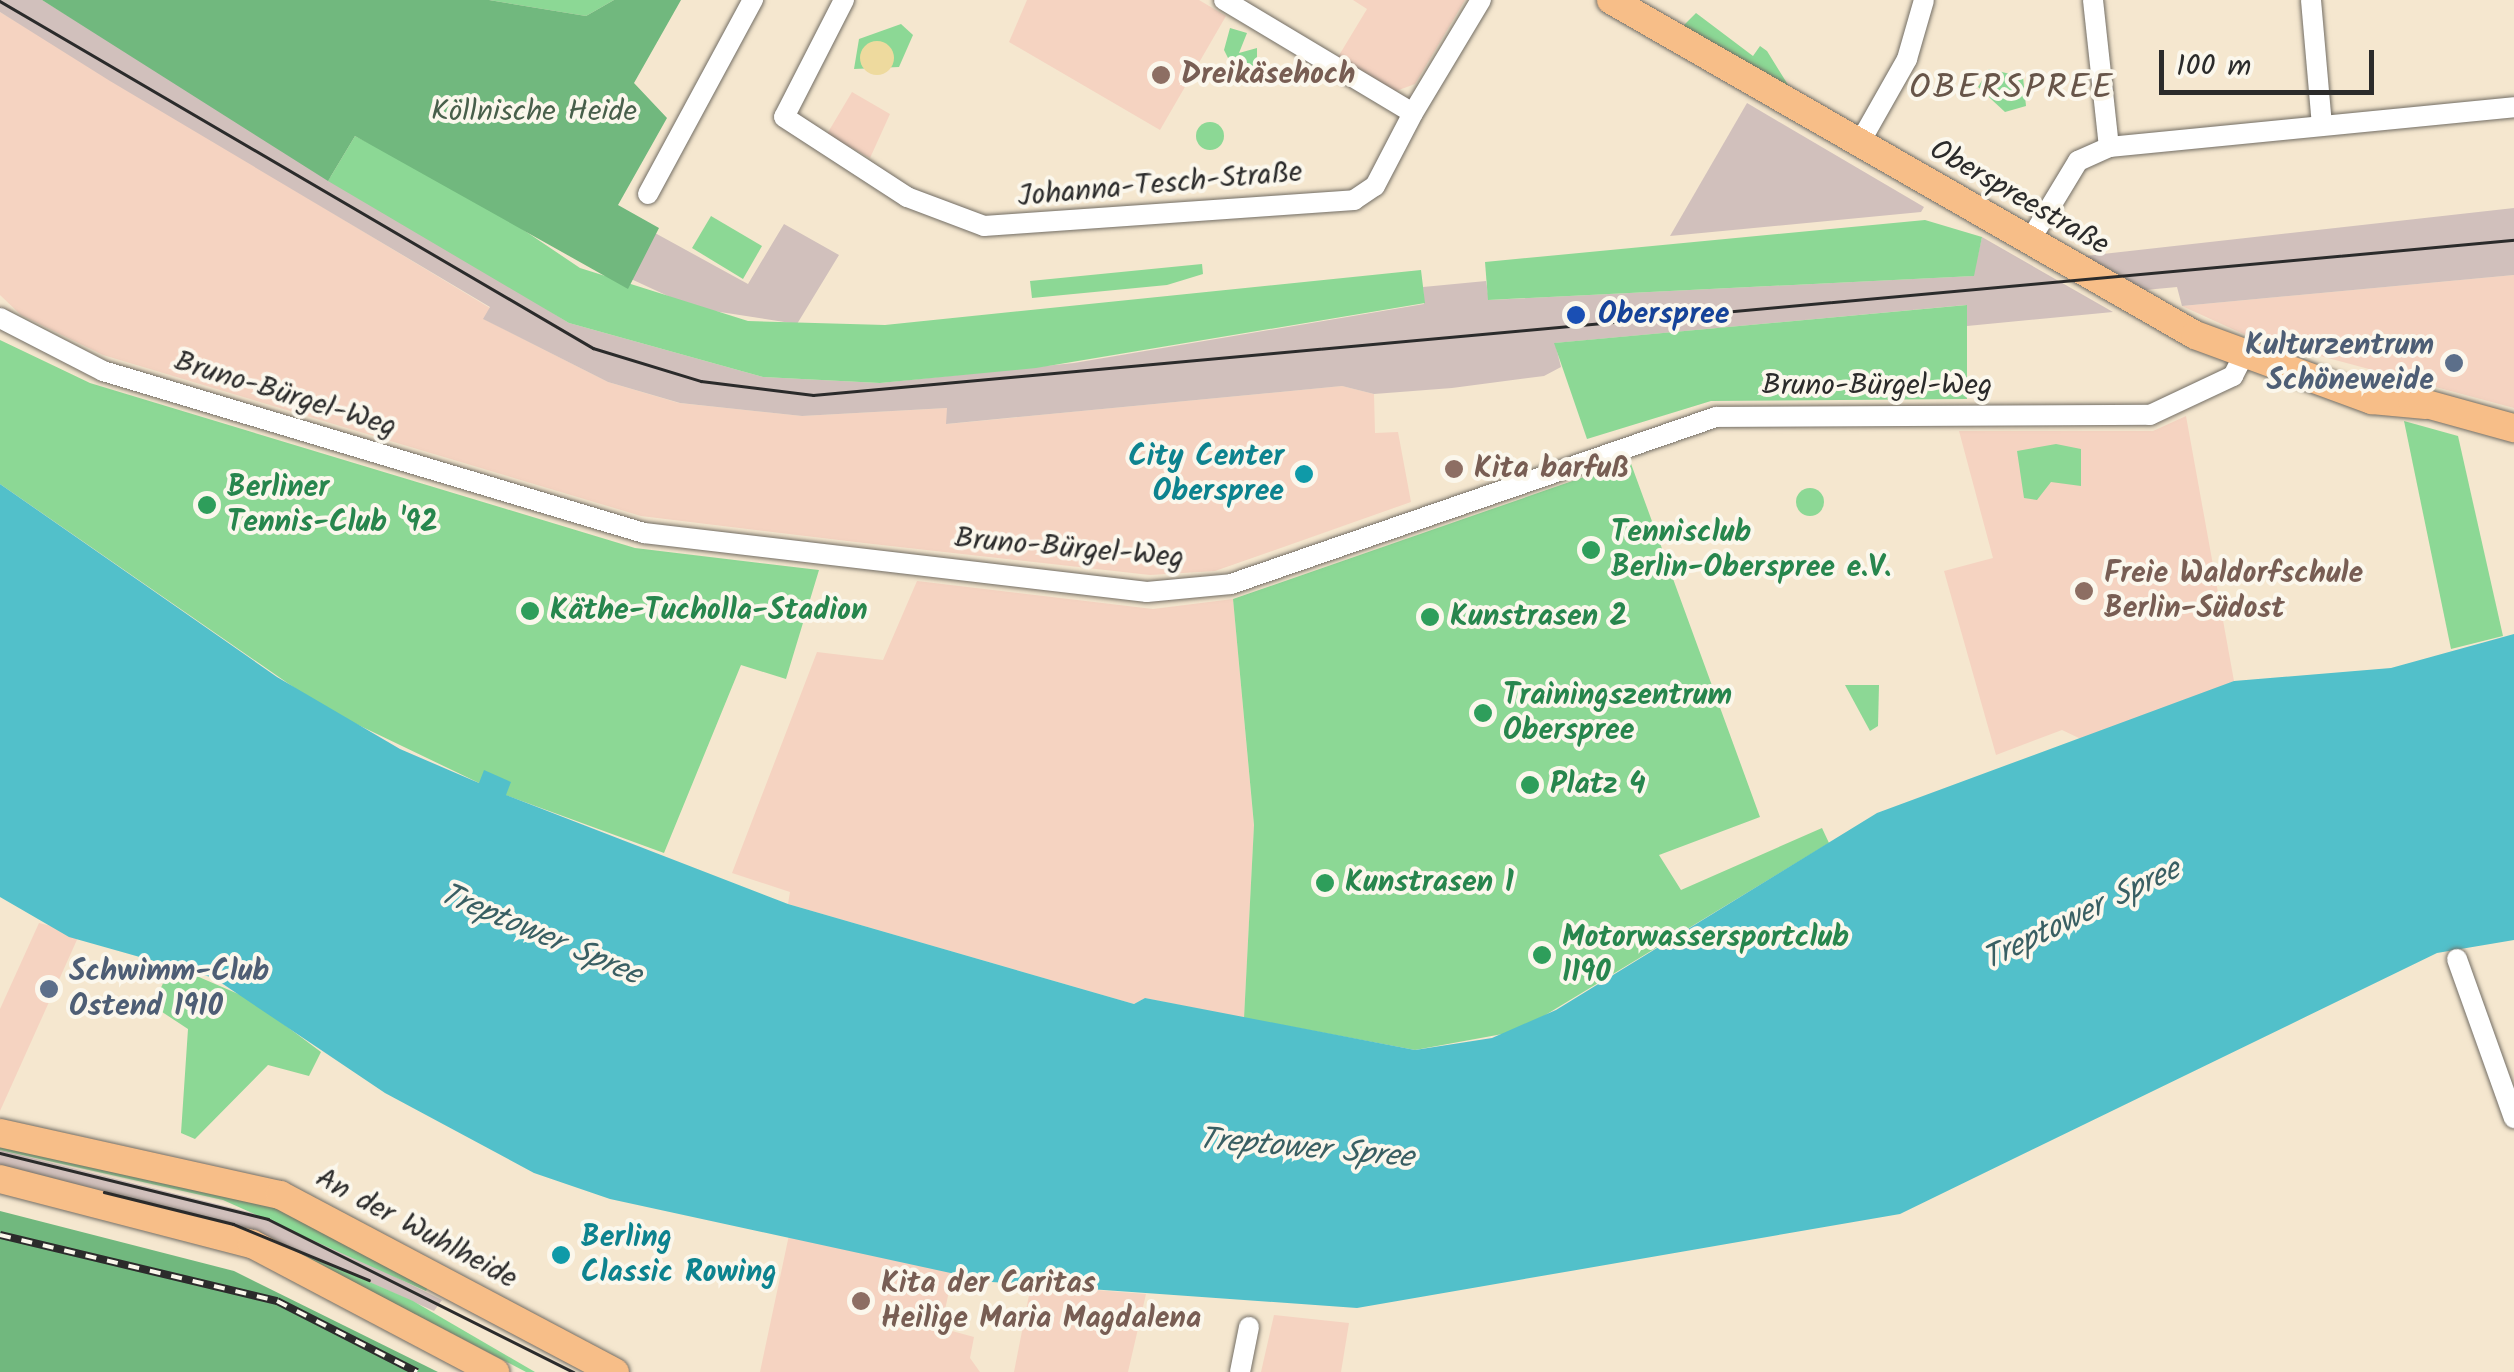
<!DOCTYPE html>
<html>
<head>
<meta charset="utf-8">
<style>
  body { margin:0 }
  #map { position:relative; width:2514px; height:1372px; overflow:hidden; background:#f5e7cf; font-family:Kalam,sans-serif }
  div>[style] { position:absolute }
  .built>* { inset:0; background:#f5d3c1 }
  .industrial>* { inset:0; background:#d1c0bc }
  .green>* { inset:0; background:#8cd895 }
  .round { border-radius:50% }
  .forest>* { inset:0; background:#71b87e }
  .sand>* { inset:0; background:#eeda9e }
  .water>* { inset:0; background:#52c0ca }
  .roads { filter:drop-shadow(0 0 2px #726d64) drop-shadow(0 0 2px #726d64) }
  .minor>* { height:20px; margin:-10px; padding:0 10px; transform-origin:10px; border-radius:10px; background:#fff }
  .major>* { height:28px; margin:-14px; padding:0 14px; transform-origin:14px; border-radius:14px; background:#f7be88 }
  .tram>* { height:2.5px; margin:-1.25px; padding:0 1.25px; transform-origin:1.25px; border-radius:1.25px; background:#2b2b2b }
  .rail>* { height:8px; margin-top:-4px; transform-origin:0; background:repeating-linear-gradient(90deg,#fbf7ec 0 11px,#2b2b2b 0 22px); box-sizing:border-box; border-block:2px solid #2b2b2b }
  .dots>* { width:28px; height:28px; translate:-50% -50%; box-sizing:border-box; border:5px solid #fbf7ec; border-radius:50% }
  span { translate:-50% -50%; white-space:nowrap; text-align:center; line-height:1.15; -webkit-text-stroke:8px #fbf7ec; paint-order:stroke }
  .education-label { font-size:30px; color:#785e54; font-weight:700 }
  .left { translate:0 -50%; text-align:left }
  .park-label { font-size:30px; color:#485f4b }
  .street-label { font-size:30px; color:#2b2b2b }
  .transit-label { font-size:30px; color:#164399; font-weight:700 }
  .service-label { font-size:30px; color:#4e5e75; font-weight:700 }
  .right { translate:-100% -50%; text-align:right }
  .culture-label { font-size:30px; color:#0d838f; font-weight:700 }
  .leisure-label { font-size:30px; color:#27864d; font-weight:700 }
  .water-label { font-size:32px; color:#395f63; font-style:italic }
  .quarter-label { font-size:35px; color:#675549; letter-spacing:2.5px }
  .scale { position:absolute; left:2159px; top:50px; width:215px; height:45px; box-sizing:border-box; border:5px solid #2b2b2b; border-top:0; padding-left:12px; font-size:30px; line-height:35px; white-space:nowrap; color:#2b2b2b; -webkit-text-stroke:8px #fbf7ec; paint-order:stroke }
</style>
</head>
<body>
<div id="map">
  <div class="built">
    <i style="clip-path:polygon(1027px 0,1199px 0,1226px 16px,1160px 130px,1009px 42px)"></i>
    <i style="clip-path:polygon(1353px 0,1465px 0,1415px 84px,1396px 91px,1338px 57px,1367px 9px)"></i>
    <i style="clip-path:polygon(0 12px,490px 308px,484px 319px,608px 382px,679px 403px,802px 416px,948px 408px,947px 424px,1342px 386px,1374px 394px,1375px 433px,1398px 432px,1411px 502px,1215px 571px,1150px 575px,864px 543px,641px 516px,103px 355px,21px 315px,0 295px)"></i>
    <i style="clip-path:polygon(852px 92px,890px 114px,870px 158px,827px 134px)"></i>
    <i style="clip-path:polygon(2514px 275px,2514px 408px,2250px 337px,2182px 306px)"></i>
    <i style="clip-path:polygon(2186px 416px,2234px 681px,2145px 720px,2081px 739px,2062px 730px,1996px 755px,1944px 571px,1993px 558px,1959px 431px,2153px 431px)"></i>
    <i style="clip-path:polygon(917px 581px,1153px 609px,1233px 599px,1254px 826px,1244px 1018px,1145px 998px,1134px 1004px,788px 904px,790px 892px,732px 873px,817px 652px,883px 660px)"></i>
    <i style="clip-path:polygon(39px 923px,80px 933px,0 1111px,0 1009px)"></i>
    <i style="clip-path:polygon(789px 1235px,953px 1273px,941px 1328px,974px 1337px,970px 1358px,980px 1372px,760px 1372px)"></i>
    <i style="clip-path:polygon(1031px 1285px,1146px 1294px,1128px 1372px,1014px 1372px)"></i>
    <i style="clip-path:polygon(1274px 1315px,1349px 1323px,1341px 1372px,1261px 1372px)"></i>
  </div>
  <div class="industrial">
    <i style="clip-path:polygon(0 0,42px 0,569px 323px,763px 377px,880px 383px,1074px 363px,1424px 304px,1423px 287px,1486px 281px,1489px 300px,1973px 276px,1982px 237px,2113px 312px,1967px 326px,1966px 305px,1555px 343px,1561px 367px,1544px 376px,1452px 388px,1374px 394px,1342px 386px,946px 424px,947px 408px,802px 416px,680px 403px,608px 382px,483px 319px,490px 307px,110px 81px,0 12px)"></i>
    <i style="clip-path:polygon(1747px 103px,1924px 207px,1921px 212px,1670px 236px)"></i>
    <i style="clip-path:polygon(2514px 208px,2514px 275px,2182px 306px,2177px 287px,2145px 290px,2085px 256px)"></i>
    <i style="clip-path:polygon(784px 224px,839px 255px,797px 324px,694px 308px,631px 279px,655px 233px,748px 284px)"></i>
    <i style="clip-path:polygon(0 1150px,281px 1220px,442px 1300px,434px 1311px,286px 1245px,0 1170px)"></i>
  </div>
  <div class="green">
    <i style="clip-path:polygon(489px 0,614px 0,586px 16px)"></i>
    <i style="clip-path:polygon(1696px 13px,1753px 56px,1760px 46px,1767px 51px,1790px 88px,1683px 26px)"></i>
    <i style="clip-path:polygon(901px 24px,913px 35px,899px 67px,854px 69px,859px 39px)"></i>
    <i style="clip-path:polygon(1230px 28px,1247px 33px,1239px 53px,1257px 48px,1257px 66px,1233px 68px,1224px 50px)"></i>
    <i style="clip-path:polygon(1989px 69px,2023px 77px,2026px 106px,2005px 112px,1978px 87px)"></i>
    <i class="round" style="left:1196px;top:122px;width:28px;height:28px"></i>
    <i style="clip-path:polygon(355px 136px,467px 192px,580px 268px,748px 321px,885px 325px,1421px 270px,1425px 303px,1036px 368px,880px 383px,763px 377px,569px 323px,328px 181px)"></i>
    <i style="clip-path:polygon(711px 216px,762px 246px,743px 279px,692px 248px)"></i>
    <i style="clip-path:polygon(1925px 220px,1982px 237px,1974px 276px,1488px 300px,1485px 262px)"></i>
    <i style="clip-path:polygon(1202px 264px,1203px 274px,1167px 285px,1032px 298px,1030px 281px)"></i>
    <i style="clip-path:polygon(1967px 305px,1967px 399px,1711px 401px,1587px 439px,1554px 343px)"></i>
    <i style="clip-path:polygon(0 340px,90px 383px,635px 548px,819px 570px,786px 679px,741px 665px,664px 853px,505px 795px,510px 783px,479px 783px,325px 709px,0 484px)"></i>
    <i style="clip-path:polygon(2404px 421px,2458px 436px,2503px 636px,2451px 649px)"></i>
    <i style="clip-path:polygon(2056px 444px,2081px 449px,2081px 486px,2051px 482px,2037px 500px,2024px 498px,2017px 451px)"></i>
    <i style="clip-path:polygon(1630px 461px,1760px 817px,1659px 855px,1681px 890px,1822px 828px,1829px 843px,1519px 1031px,1415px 1050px,1244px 1018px,1254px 825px,1233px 599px)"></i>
    <i class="round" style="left:1796px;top:488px;width:28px;height:28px"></i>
    <i style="clip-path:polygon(1845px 685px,1879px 685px,1878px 726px,1870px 731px)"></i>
    <i style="clip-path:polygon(171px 965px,250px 999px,321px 1052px,309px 1076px,268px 1065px,195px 1139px,181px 1133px,188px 1029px,153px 1006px)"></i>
    <i style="clip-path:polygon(0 1141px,261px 1197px,431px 1282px,426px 1291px,223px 1200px,0 1150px)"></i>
    <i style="clip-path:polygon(269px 1238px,413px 1301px,535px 1372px,526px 1372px)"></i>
  </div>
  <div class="forest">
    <i style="clip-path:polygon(42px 0,489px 0,586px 16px,614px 0,681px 0,634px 83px,667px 118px,618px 205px,659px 228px,628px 289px,355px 136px,328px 181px)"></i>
    <i style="clip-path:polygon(0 1211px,234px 1271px,438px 1372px,0 1372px)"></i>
  </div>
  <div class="sand">
    <i class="round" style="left:860px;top:41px;width:34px;height:34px"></i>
  </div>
  <div class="water">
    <i style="clip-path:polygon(0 484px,277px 677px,400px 749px,479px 783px,484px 770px,511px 782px,506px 795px,788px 904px,1134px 1004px,1145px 998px,1415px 1050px,1492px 1038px,1556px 1010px,1877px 813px,2234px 681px,2391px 668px,2514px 634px,2514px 940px,2437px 953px,1900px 1214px,1357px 1308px,992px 1282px,610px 1199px,534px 1173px,385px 1093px,214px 978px,69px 937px,0 897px)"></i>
  </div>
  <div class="roads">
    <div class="minor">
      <i style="left:844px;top:0;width:131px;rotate:117.1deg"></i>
      <i style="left:784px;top:117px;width:147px;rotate:33deg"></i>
      <i style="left:907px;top:197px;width:82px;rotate:20.6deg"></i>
      <i style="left:984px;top:226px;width:371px;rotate:-4deg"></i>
      <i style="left:1354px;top:200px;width:25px;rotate:-34deg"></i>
      <i style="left:1375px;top:186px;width:82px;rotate:-62.5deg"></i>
      <i style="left:1224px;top:0;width:220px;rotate:30.9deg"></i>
      <i style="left:1413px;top:113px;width:132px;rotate:-59deg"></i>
      <i style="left:2093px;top:0;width:148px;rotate:83.8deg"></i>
      <i style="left:2311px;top:0;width:125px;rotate:85deg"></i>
      <i style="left:1859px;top:144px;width:98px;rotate:-60.5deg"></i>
      <i style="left:1907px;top:59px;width:61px;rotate:-73.9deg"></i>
      <i style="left:648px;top:194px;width:221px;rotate:-61.6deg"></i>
      <i style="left:2029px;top:242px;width:95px;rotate:-58.8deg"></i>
      <i style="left:2078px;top:161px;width:34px;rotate:-24deg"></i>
      <i style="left:2109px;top:147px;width:407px;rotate:-5.6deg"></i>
      <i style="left:0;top:318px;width:116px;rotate:27.2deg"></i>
      <i style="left:103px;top:371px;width:565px;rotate:16.67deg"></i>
      <i style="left:644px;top:533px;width:506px;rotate:6.69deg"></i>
      <i style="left:1147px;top:592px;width:84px;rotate:-5.4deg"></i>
      <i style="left:1231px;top:584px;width:513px;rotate:-19deg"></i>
      <i style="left:1716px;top:417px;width:434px;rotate:-0.3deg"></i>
      <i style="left:2150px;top:415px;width:92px;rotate:-25.2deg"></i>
      <i style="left:2233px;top:376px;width:22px;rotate:-63deg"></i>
      <i style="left:2457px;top:959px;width:169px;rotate:70.3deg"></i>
      <i style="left:1240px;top:1372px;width:46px;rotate:-78.7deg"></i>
    </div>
    <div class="major">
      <i style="left:1611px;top:0;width:673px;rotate:29.84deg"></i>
      <i style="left:2195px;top:335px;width:189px;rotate:20.2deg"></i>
      <i style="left:2372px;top:400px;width:54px;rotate:5.3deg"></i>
      <i style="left:2412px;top:400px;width:106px;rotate:15.4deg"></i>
      <i style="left:0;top:1133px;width:287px;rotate:12.5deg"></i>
      <i style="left:280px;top:1195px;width:379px;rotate:27.9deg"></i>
      <i style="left:0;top:1179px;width:260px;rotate:14.5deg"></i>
      <i style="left:252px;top:1244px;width:275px;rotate:27.8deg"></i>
    </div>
  </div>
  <div class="tram">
    <i style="left:0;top:1px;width:687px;rotate:30.33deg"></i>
    <i style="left:593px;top:348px;width:113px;rotate:17deg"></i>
    <i style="left:701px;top:381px;width:113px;rotate:7.1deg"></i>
    <i style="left:813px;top:395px;width:1708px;rotate:-5.21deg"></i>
    <i style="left:0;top:1153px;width:276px;rotate:13.8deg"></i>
    <i style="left:268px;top:1219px;width:342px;rotate:26.6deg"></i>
    <i style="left:104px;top:1192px;width:133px;rotate:13.9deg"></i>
    <i style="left:233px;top:1224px;width:147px;rotate:22.4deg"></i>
  </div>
  <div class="rail">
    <i style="left:0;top:1235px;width:285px;rotate:13.4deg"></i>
    <i style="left:277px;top:1301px;width:157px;rotate:26.9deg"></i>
  </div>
  <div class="dots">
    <i style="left:1161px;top:75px;background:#8d6e63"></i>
    <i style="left:1576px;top:315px;background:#1a4fb4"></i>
    <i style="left:2454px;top:363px;background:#5c6f8a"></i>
    <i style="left:1454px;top:469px;background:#8d6e63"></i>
    <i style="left:1304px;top:474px;background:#0f9aa8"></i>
    <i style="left:207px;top:505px;background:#2e9e5b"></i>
    <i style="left:1591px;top:550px;background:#2e9e5b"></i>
    <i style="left:2084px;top:591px;background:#8d6e63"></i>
    <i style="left:530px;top:611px;background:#2e9e5b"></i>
    <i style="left:1430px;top:617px;background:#2e9e5b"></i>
    <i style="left:1483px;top:713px;background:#2e9e5b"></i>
    <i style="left:1530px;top:785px;background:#2e9e5b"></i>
    <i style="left:1325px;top:883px;background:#2e9e5b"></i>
    <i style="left:1542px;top:955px;background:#2e9e5b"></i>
    <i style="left:49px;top:989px;background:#5c6f8a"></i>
    <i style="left:561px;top:1255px;background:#0f9aa8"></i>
    <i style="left:861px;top:1301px;background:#8d6e63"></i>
  </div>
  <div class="education-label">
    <span class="left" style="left:1181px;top:75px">Dreikäsehoch</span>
    <span class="left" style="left:1474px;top:469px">Kita barfuß</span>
    <span class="left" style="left:2104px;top:591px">Freie Waldorfschule<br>Berlin-Südost</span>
    <span class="left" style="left:881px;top:1301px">Kita der Caritas<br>Heilige Maria Magdalena</span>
  </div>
  <div class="park-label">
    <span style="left:534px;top:112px">Köllnische Heide</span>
  </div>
  <div class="street-label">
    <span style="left:1160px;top:185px;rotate:-5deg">Johanna-Tesch-Straße</span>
    <span style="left:2019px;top:198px;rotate:30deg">Oberspreestraße</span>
    <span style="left:1877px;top:386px">Bruno-Bürgel-Weg</span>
    <span style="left:285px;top:395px;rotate:17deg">Bruno-Bürgel-Weg</span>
    <span style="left:1069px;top:549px;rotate:5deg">Bruno-Bürgel-Weg</span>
    <span style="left:416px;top:1229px;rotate:28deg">An der Wuhlheide</span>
  </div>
  <div class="transit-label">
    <span class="left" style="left:1598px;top:315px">Oberspree</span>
  </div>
  <div class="service-label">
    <span class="right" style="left:2434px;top:363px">Kulturzentrum<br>Schöneweide</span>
    <span class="left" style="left:69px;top:989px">Schwimm-Club<br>Ostend 1910</span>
  </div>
  <div class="culture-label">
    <span class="right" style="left:1284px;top:474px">City Center<br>Oberspree</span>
    <span class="left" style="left:581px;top:1255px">Berling<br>Classic Rowing</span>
  </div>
  <div class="leisure-label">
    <span class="left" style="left:227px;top:505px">Berliner<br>Tennis-Club '92</span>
    <span class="left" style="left:1611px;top:550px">Tennisclub<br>Berlin-Oberspree e.V.</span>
    <span class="left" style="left:550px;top:611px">Käthe-Tucholla-Stadion</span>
    <span class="left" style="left:1450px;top:617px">Kunstrasen 2</span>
    <span class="left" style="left:1503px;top:713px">Trainingszentrum<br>Oberspree</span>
    <span class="left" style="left:1550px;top:785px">Platz 4</span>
    <span class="left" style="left:1345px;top:883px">Kunstrasen 1</span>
    <span class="left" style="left:1562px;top:955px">Motorwassersportclub<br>1190</span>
  </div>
  <div class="water-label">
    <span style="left:2082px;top:916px;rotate:-26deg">Treptower Spree</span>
    <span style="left:540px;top:936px;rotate:23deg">Treptower Spree</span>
    <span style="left:1306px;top:1150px;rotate:5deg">Treptower Spree</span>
  </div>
  <div class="quarter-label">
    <span style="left:2012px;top:89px">OBERSPREE</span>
  </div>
  <div class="scale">100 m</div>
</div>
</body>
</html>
